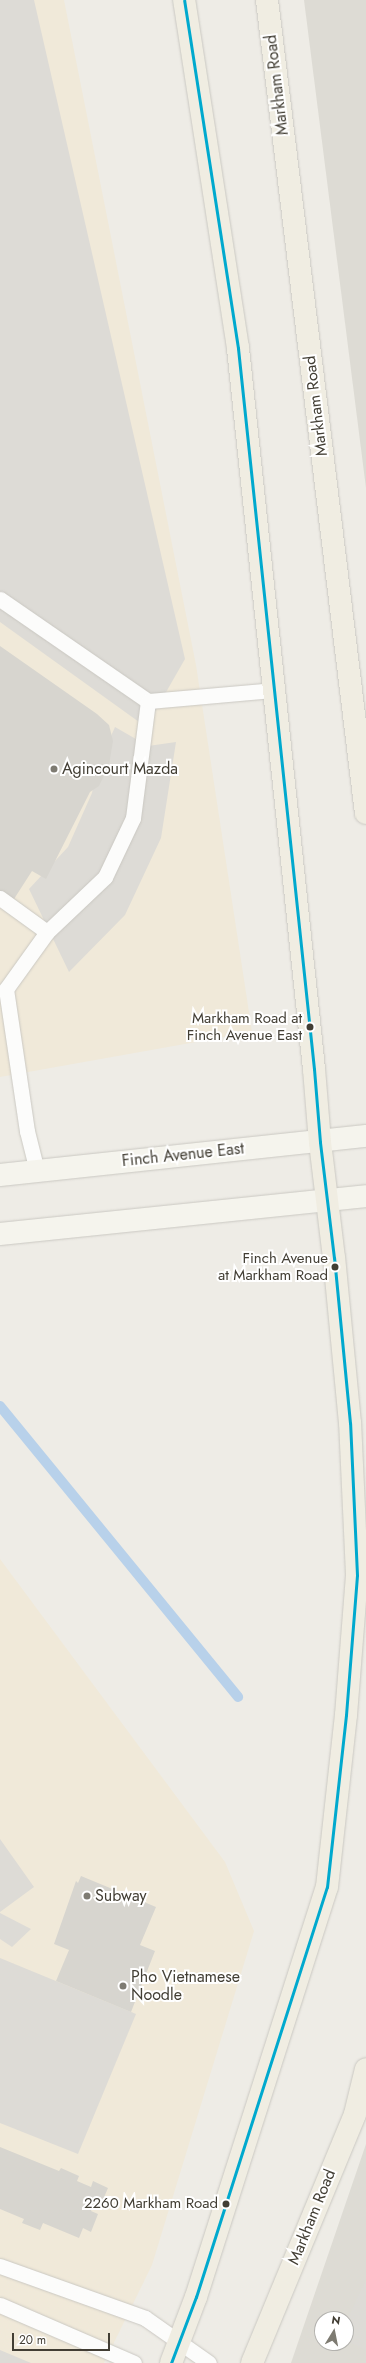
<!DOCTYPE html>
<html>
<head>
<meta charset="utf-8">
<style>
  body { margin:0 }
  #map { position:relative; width:366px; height:2363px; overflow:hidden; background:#eeece6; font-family:Jost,sans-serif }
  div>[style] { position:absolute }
  .commercial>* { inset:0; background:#f0e9d9 }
  .industrial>* { inset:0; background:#dddbd4 }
  .parking>* { inset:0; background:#dddbd6 }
  .stream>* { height:10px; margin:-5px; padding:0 5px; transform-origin:5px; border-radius:5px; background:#b8d1ea }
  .building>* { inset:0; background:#d7d5cf }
  .roads { filter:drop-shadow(0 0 1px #cac8c2) drop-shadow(0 0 1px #cac8c2) }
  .service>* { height:15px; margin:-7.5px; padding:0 7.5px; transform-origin:7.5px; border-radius:7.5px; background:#fcfcfb }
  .secondary>* { height:22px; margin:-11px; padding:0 11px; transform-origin:11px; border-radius:11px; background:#f5f4ed }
  .primary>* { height:22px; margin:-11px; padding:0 11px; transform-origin:11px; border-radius:11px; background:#f0ede2 }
  .bus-1>* { height:3px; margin:-1.5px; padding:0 1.5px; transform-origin:1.5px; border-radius:1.5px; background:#00a9ce }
  .dots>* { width:11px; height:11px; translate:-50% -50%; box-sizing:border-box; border:2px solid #fff; border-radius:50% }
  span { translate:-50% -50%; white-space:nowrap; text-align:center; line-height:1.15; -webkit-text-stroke:4px #fff; paint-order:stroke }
  .bus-label { font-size:15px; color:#423e34 }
  .right { translate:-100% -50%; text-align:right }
  .street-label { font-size:16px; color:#423e34 }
  .poi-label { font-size:16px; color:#423e34 }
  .left { translate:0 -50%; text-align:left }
  .north { position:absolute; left:314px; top:2311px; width:40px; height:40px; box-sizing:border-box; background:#fff; border:1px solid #b3b2ae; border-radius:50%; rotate:10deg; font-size:11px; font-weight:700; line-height:16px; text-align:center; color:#423e34 }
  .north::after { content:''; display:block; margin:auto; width:14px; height:18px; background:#7e7b72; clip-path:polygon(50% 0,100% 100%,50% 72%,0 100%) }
  .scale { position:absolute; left:12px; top:2333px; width:98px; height:18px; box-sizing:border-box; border:2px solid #423e34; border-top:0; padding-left:5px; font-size:12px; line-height:14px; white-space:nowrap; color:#423e34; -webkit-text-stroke:3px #fff; paint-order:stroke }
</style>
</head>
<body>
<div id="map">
  <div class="commercial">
    <i style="clip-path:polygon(0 0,64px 0,196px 665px,252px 1032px,0 1077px)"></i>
    <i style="clip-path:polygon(0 1559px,225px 1862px,254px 1931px,152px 2265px,104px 2363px,0 2363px)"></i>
  </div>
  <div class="industrial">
    <i style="clip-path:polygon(304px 0,366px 0,366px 488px)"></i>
    <i style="clip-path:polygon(evenodd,366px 2144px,366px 2363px,291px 2363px,366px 2144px,322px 2319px,346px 2319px,346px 2343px,322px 2343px,322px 2319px)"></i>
  </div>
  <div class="parking">
    <i style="clip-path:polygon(0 0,34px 0,185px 659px,146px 727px,0 622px)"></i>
    <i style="clip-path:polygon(115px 727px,148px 746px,176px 742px,161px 838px,125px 915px,69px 972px,29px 889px,68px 847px,92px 793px,97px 768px)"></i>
    <i style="clip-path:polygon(0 1839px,34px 1887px,0 1912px)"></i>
    <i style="clip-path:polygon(0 1913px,31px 1929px,12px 1947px,0 1939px)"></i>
    <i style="clip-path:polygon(0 1958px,136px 2014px,78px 2154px,0 2123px)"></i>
    <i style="clip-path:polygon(366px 2280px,366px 2350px,346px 2341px,346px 2322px)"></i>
    <i style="clip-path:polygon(0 2350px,31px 2363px,0 2363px)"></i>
  </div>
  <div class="stream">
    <i style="left:0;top:1406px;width:376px;rotate:50.7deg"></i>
  </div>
  <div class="building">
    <i style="clip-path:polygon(0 646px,97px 714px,109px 725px,113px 741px,109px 765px,99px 786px,90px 792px,46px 879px,32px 871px,14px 899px,0 891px)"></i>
    <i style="clip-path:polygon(81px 1876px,156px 1907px,140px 1945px,155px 1951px,131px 2012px,56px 1981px,69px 1950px,54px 1944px,76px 1881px,78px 1883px)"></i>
    <i style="clip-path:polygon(0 2147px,59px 2171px,61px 2168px,79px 2176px,77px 2181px,91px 2187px,93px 2181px,108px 2188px,102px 2202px,95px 2199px,91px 2211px,98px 2214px,91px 2232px,83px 2228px,79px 2238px,43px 2223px,40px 2230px,22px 2223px,24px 2219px,0 2209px)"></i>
  </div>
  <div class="roads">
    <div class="service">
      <i style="left:0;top:599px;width:180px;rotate:34.6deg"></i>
      <i style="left:148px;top:701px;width:118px;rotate:97.3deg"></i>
      <i style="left:133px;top:818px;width:65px;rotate:115.4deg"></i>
      <i style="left:105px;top:877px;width:80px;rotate:136.5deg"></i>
      <i style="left:47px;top:932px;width:70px;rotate:125.7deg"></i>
      <i style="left:6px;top:989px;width:144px;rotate:81.6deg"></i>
      <i style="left:27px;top:1131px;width:41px;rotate:76deg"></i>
      <i style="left:148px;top:701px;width:126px;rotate:-5deg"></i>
      <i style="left:0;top:898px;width:58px;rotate:35.9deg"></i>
      <i style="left:0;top:2266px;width:154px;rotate:19.7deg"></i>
      <i style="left:145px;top:2318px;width:78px;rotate:35.1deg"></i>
      <i style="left:0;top:2305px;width:146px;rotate:23.4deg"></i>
    </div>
    <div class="secondary">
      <i style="left:0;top:1175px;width:368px;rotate:-6.1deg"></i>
      <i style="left:0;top:1234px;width:368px;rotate:-5.9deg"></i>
    </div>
    <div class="primary">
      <i style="left:267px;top:0;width:819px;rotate:83.06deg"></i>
      <i style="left:171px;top:2363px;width:71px;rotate:-69.3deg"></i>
      <i style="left:196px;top:2297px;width:430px;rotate:-72.3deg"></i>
      <i style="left:327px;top:1887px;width:173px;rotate:-83.7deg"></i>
      <i style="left:346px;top:1715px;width:140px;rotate:-85.5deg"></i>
      <i style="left:357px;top:1575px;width:152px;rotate:-92.6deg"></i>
      <i style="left:350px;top:1423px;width:166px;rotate:-95.5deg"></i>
      <i style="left:334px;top:1258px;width:117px;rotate:-96.9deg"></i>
      <i style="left:320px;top:1142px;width:73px;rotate:-94.7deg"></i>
      <i style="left:314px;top:1069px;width:725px;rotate:-96.02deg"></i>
      <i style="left:238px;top:348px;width:352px;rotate:-98.8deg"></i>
      <i style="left:252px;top:2363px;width:269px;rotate:-67.5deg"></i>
      <i style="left:355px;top:2114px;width:46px;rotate:-76.3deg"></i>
    </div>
  </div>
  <div class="bus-1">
    <i style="left:171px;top:2363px;width:71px;rotate:-69.3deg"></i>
    <i style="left:196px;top:2297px;width:430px;rotate:-72.3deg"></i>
    <i style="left:327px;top:1887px;width:173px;rotate:-83.7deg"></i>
    <i style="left:346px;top:1715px;width:140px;rotate:-85.5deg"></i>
    <i style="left:357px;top:1575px;width:152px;rotate:-92.6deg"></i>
    <i style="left:350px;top:1423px;width:166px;rotate:-95.5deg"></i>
    <i style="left:334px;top:1258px;width:117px;rotate:-96.9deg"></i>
    <i style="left:320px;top:1142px;width:73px;rotate:-94.7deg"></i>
    <i style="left:314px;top:1069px;width:725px;rotate:-96.02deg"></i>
    <i style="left:238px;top:348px;width:352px;rotate:-98.8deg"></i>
  </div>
  <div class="dots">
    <i style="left:54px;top:769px;background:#7e7b72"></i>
    <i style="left:310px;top:1027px;background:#423e34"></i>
    <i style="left:335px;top:1267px;background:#423e34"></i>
    <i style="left:87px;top:1896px;background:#7e7b72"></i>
    <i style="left:123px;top:1986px;background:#7e7b72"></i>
    <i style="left:226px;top:2204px;background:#423e34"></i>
  </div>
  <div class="bus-label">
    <span class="right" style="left:302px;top:1027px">Markham Road at<br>Finch Avenue East</span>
    <span class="right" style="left:328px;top:1267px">Finch Avenue<br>at Markham Road</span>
    <span class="right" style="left:218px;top:2204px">2260 Markham Road</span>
  </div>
  <div class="street-label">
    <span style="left:277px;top:85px;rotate:-97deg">Markham Road</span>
    <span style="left:316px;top:406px;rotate:-97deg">Markham Road</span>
    <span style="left:183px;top:1155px;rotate:-6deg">Finch Avenue East</span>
    <span style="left:312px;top:2217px;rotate:-68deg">Markham Road</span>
  </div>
  <div class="poi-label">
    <span class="left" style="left:62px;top:769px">Agincourt Mazda</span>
    <span class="left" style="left:95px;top:1896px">Subway</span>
    <span class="left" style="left:131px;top:1986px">Pho Vietnamese<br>Noodle</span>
  </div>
  <div class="north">N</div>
  <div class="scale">20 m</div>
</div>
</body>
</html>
